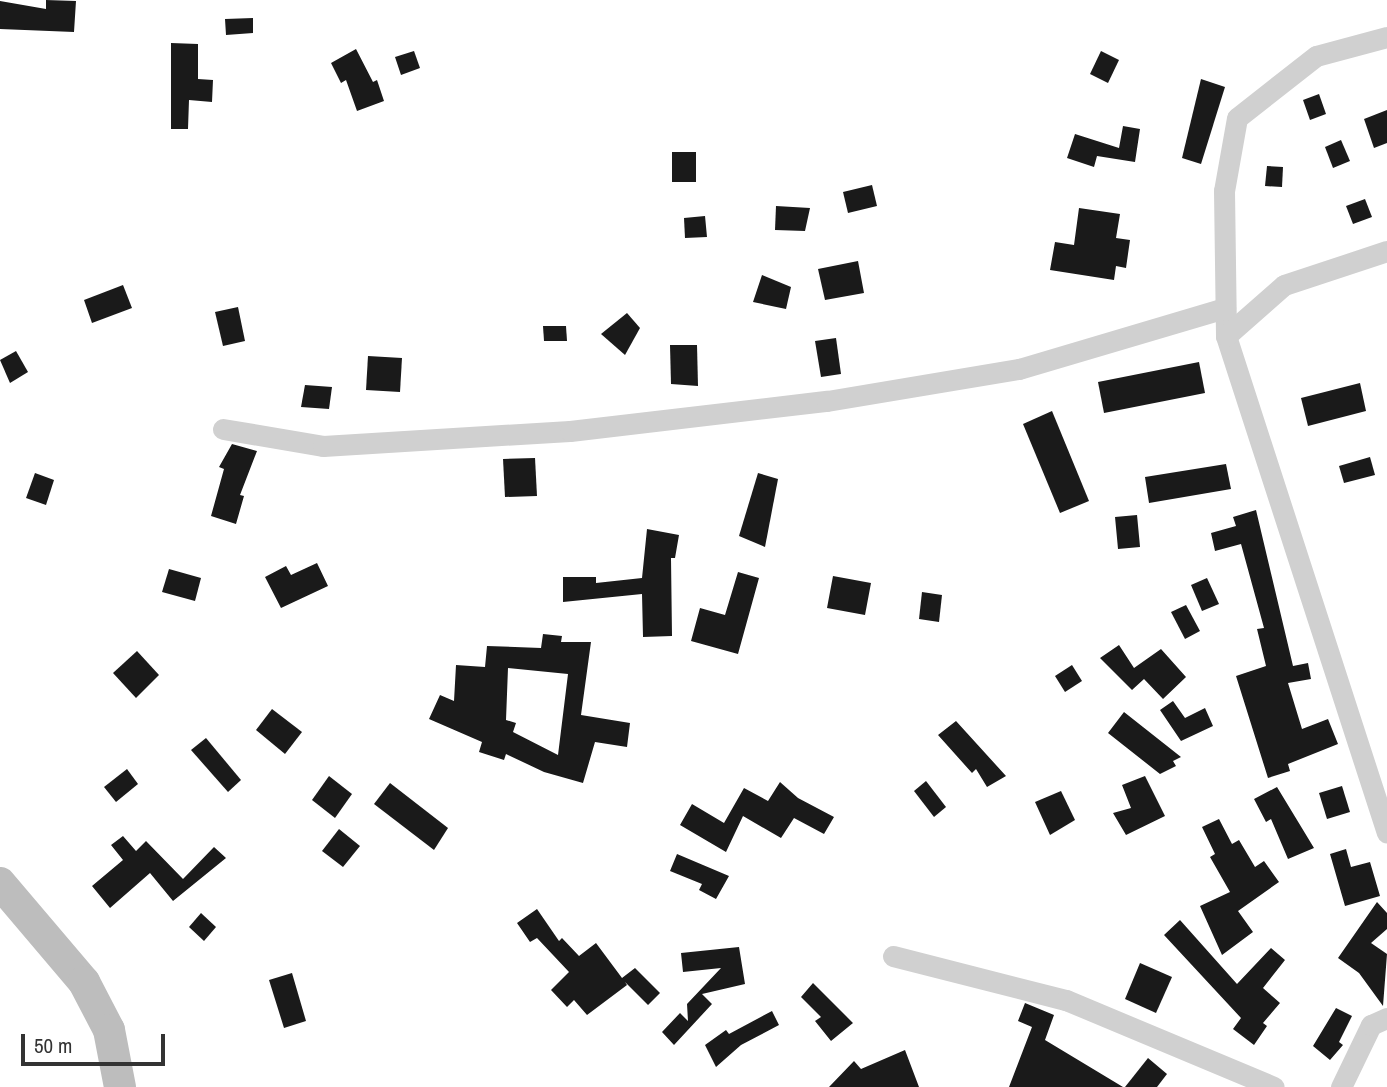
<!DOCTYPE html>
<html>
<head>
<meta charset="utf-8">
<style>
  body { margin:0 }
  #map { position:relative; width:1387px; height:1087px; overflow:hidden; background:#fff; font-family:"Archivo Narrow",sans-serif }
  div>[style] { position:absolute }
  .building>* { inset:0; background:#1a1a1a }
  .street>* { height:21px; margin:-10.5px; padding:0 10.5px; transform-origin:10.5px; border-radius:10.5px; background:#d0d0d0 }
  .secondary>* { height:32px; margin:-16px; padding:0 16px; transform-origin:16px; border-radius:16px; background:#bdbdbd }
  span { translate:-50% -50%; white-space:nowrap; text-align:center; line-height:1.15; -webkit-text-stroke:7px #fff; paint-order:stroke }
  .scale { position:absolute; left:21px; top:1034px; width:144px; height:32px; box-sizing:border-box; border:4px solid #333; border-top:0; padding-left:9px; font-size:21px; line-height:24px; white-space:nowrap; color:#333; -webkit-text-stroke:5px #fff; paint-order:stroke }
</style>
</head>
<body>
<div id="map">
  <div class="building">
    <i style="clip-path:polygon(46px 0,76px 1px,74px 32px,0 29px,0 1px,46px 9px)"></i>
    <i style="clip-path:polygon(253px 18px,253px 33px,226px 35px,225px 19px)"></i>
    <i style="clip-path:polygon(171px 43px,198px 44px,198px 79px,213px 80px,212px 102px,189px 100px,188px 129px,171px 129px)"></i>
    <i style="clip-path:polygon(356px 49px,373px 82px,377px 80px,384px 101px,357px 111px,346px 80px,341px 83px,331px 63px)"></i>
    <i style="clip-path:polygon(414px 51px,420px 68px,401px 75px,395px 57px)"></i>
    <i style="clip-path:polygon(1101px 51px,1119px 60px,1108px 83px,1090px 74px)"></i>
    <i style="clip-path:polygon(1201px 79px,1225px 87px,1201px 164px,1182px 158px)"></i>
    <i style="clip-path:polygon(1319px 94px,1326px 114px,1310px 120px,1303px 100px)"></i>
    <i style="clip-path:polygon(1387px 110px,1387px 143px,1374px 148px,1364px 119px)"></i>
    <i style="clip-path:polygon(1123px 126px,1140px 129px,1135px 162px,1097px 156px,1094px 167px,1067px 158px,1075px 134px,1119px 148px)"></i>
    <i style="clip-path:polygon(1341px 140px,1350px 161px,1333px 168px,1325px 147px)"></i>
    <i style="clip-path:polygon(672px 152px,696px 152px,696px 182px,672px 182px)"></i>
    <i style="clip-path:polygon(1267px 166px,1283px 167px,1282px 187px,1265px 186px)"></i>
    <i style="clip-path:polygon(872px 185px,877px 206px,848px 213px,843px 192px)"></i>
    <i style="clip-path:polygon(1365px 199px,1372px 217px,1353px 224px,1346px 206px)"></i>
    <i style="clip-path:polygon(776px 206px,810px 208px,805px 231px,775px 230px)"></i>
    <i style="clip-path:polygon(1079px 208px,1120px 214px,1116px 238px,1130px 240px,1126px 268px,1116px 266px,1114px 280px,1050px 270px,1055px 242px,1074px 245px)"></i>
    <i style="clip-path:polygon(705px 216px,707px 237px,685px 238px,684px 218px)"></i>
    <i style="clip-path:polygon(858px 261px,864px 293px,825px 300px,818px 269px)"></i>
    <i style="clip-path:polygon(762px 275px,791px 287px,786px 309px,753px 302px)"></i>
    <i style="clip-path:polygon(123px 285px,132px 308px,92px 323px,84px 300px)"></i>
    <i style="clip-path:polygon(238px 307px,245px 341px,223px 346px,215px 312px)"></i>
    <i style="clip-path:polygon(627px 313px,640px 328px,625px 355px,601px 334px)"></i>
    <i style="clip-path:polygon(543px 326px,566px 326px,567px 341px,544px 341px)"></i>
    <i style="clip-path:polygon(836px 338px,841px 374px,821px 377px,815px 341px)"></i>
    <i style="clip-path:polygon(670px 345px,697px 345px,698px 386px,671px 384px)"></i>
    <i style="clip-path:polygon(16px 351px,28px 372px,10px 383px,0 360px)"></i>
    <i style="clip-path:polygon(368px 356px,402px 358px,400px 392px,366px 390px)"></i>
    <i style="clip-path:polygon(1199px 362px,1205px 393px,1104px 413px,1098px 382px)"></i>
    <i style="clip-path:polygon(1360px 383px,1366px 411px,1308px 426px,1301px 398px)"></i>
    <i style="clip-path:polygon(305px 385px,332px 387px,329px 409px,301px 407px)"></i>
    <i style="clip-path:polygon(1052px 411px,1089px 501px,1060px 513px,1023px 424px)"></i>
    <i style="clip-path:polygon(232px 444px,257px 451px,240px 495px,244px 496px,236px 524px,211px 516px,224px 469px,219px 467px)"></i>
    <i style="clip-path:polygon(1370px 457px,1375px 475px,1344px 483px,1339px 466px)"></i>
    <i style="clip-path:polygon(535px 458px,537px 496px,505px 497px,503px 459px)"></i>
    <i style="clip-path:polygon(1226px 464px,1231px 489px,1149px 503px,1145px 477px)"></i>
    <i style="clip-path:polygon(35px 473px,54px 480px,46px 505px,26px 498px)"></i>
    <i style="clip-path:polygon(758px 473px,778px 479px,765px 547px,739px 536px)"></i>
    <i style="clip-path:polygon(1256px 510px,1293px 666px,1308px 663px,1311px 679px,1288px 683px,1302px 729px,1328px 719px,1338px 744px,1288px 764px,1290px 771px,1268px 778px,1236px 676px,1266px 666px,1257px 629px,1264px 628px,1241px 544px,1215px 551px,1211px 533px,1236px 526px,1233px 517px)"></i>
    <i style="clip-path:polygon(1137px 515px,1140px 547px,1118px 549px,1115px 517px)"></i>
    <i style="clip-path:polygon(647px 529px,679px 535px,675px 558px,671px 558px,672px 636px,643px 637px,642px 594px,563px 602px,563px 577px,596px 577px,596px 583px,642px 578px)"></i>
    <i style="clip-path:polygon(317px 563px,328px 586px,281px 608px,265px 577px,286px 566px,291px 575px)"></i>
    <i style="clip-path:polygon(169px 569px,201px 578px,195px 601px,162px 592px)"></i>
    <i style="clip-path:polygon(738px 572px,759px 578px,738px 654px,691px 641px,700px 608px,725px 615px)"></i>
    <i style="clip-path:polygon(833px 576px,871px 583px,865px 615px,827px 608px)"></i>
    <i style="clip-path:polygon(1207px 578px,1219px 604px,1202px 611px,1191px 585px)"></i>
    <i style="clip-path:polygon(922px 592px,942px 595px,939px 622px,919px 619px)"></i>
    <i style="clip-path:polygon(1186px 605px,1200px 631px,1185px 639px,1171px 612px)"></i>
    <i style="clip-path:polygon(evenodd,543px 634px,562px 636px,561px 642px,591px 642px,581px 715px,630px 723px,627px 747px,595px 742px,583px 783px,544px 772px,506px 754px,504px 760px,479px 752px,482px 742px,429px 719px,440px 695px,454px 701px,456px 665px,485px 667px,487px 646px,541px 648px,543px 634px,508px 668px,568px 674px,558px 755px,513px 732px,516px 723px,506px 720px,508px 668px)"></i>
    <i style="clip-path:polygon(1119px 645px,1134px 668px,1161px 649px,1186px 677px,1163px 699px,1144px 679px,1132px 690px,1100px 658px)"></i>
    <i style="clip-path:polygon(137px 651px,159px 675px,136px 698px,113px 673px)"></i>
    <i style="clip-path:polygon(1072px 665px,1082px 681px,1065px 692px,1055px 676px)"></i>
    <i style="clip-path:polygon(1173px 701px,1185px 718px,1205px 708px,1213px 726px,1181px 741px,1160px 710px)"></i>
    <i style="clip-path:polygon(272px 709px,302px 732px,285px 754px,256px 730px)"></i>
    <i style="clip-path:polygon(1124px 712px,1181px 757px,1173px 761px,1176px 766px,1160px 774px,1108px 733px)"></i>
    <i style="clip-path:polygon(956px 721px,1006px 776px,987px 787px,976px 769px,972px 773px,938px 735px)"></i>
    <i style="clip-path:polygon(206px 738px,241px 780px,228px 792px,191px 750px)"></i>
    <i style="clip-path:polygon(127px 769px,138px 784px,116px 802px,104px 787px)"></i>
    <i style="clip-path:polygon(329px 776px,352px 794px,335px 818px,312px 800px)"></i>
    <i style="clip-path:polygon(1145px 776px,1165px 816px,1126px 835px,1113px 813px,1131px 808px,1122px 785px)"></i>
    <i style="clip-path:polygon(926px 781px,946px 807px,934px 817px,914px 791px)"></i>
    <i style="clip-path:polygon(780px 782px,798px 798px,834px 817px,824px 834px,794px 818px,781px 838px,743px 816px,726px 852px,680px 825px,692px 804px,724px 823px,744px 788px,768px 801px)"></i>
    <i style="clip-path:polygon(390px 783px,448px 828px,434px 850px,374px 804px)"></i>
    <i style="clip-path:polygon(1342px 786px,1350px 812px,1327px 819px,1319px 793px)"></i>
    <i style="clip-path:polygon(1277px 787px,1314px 848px,1288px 859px,1271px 819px,1266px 822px,1254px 799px)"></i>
    <i style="clip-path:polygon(1061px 791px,1075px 820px,1050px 835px,1035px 802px)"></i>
    <i style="clip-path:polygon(1219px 819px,1232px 844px,1239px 840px,1255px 867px,1264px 861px,1279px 882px,1238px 911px,1253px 932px,1222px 955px,1200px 906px,1230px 892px,1210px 857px,1215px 854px,1202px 827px)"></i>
    <i style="clip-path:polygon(339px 829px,360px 846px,343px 867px,322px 851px)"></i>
    <i style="clip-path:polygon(123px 836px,136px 851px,146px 841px,183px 879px,214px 847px,226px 858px,173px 901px,150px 873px,110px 908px,92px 886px,123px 860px,111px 845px)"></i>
    <i style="clip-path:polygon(1346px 849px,1351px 867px,1370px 862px,1380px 896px,1345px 906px,1330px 854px)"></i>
    <i style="clip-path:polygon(677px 854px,729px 876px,716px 899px,699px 890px,702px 884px,670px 871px)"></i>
    <i style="clip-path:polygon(1377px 902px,1387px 913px,1387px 929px,1371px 943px,1387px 954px,1383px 1006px,1359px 973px,1338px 958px)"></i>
    <i style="clip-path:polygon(537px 909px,559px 941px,562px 938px,579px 956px,596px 943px,622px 978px,635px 968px,660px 993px,648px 1005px,625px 982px,627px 985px,587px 1015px,574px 1000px,567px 1007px,551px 990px,569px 972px,537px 938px,530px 942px,517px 923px)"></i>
    <i style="clip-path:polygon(201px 913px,216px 927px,204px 941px,189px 927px)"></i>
    <i style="clip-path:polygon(1180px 920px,1237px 984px,1271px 948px,1285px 960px,1263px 988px,1280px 1003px,1263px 1023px,1267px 1026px,1254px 1045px,1233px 1029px,1241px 1018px,1164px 935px)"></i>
    <i style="clip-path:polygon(739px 947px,745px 984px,702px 994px,712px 1004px,674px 1045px,662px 1032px,680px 1013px,688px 1021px,687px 1004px,721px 968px,683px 972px,681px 953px)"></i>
    <i style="clip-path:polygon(1140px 963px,1172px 977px,1156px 1013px,1125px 999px)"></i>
    <i style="clip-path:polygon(292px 973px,306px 1021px,284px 1028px,269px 980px)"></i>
    <i style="clip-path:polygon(813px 983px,853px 1023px,831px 1041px,815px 1021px,821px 1017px,801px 997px)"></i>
    <i style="clip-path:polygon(1025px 1003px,1054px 1015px,1045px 1040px,1123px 1087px,1009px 1087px,1032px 1027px,1018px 1021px)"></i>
    <i style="clip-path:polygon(1336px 1008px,1352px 1016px,1339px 1042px,1343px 1045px,1330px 1060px,1313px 1046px)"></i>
    <i style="clip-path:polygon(772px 1011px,779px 1025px,741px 1045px,716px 1067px,705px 1045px,726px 1030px,729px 1034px)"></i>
    <i style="clip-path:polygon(905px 1050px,919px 1087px,829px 1087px,854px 1061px,861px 1069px)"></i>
    <i style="clip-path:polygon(1148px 1058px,1167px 1074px,1157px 1087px,1125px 1087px)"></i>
  </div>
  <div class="street">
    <i style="left:1387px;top:37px;width:73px;rotate:165deg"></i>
    <i style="left:1316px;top:56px;width:100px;rotate:141.9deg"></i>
    <i style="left:1237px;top:118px;width:74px;rotate:100.1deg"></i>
    <i style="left:1224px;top:191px;width:145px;rotate:89.2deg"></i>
    <i style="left:1226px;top:336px;width:522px;rotate:72.05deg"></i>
    <i style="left:1226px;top:336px;width:77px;rotate:-41.3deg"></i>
    <i style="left:1284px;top:285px;width:108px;rotate:-18.3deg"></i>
    <i style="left:223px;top:429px;width:101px;rotate:9.6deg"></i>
    <i style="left:323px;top:446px;width:247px;rotate:-3.5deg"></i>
    <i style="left:570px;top:431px;width:259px;rotate:-6.7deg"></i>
    <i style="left:827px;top:401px;width:195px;rotate:-9.5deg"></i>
    <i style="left:1019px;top:369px;width:215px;rotate:-16.5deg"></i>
    <i style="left:893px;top:956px;width:179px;rotate:14.3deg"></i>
    <i style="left:1066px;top:1000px;width:225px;rotate:22.7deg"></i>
    <i style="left:1341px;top:1087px;width:69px;rotate:-64.2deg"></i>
    <i style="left:1371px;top:1025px;width:17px;rotate:-24deg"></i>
  </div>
  <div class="secondary">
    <i style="left:0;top:883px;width:130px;rotate:49.7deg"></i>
    <i style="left:84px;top:982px;width:54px;rotate:62.5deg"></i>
    <i style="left:109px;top:1030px;width:58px;rotate:79.1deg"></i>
  </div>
  <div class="scale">50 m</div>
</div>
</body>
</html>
